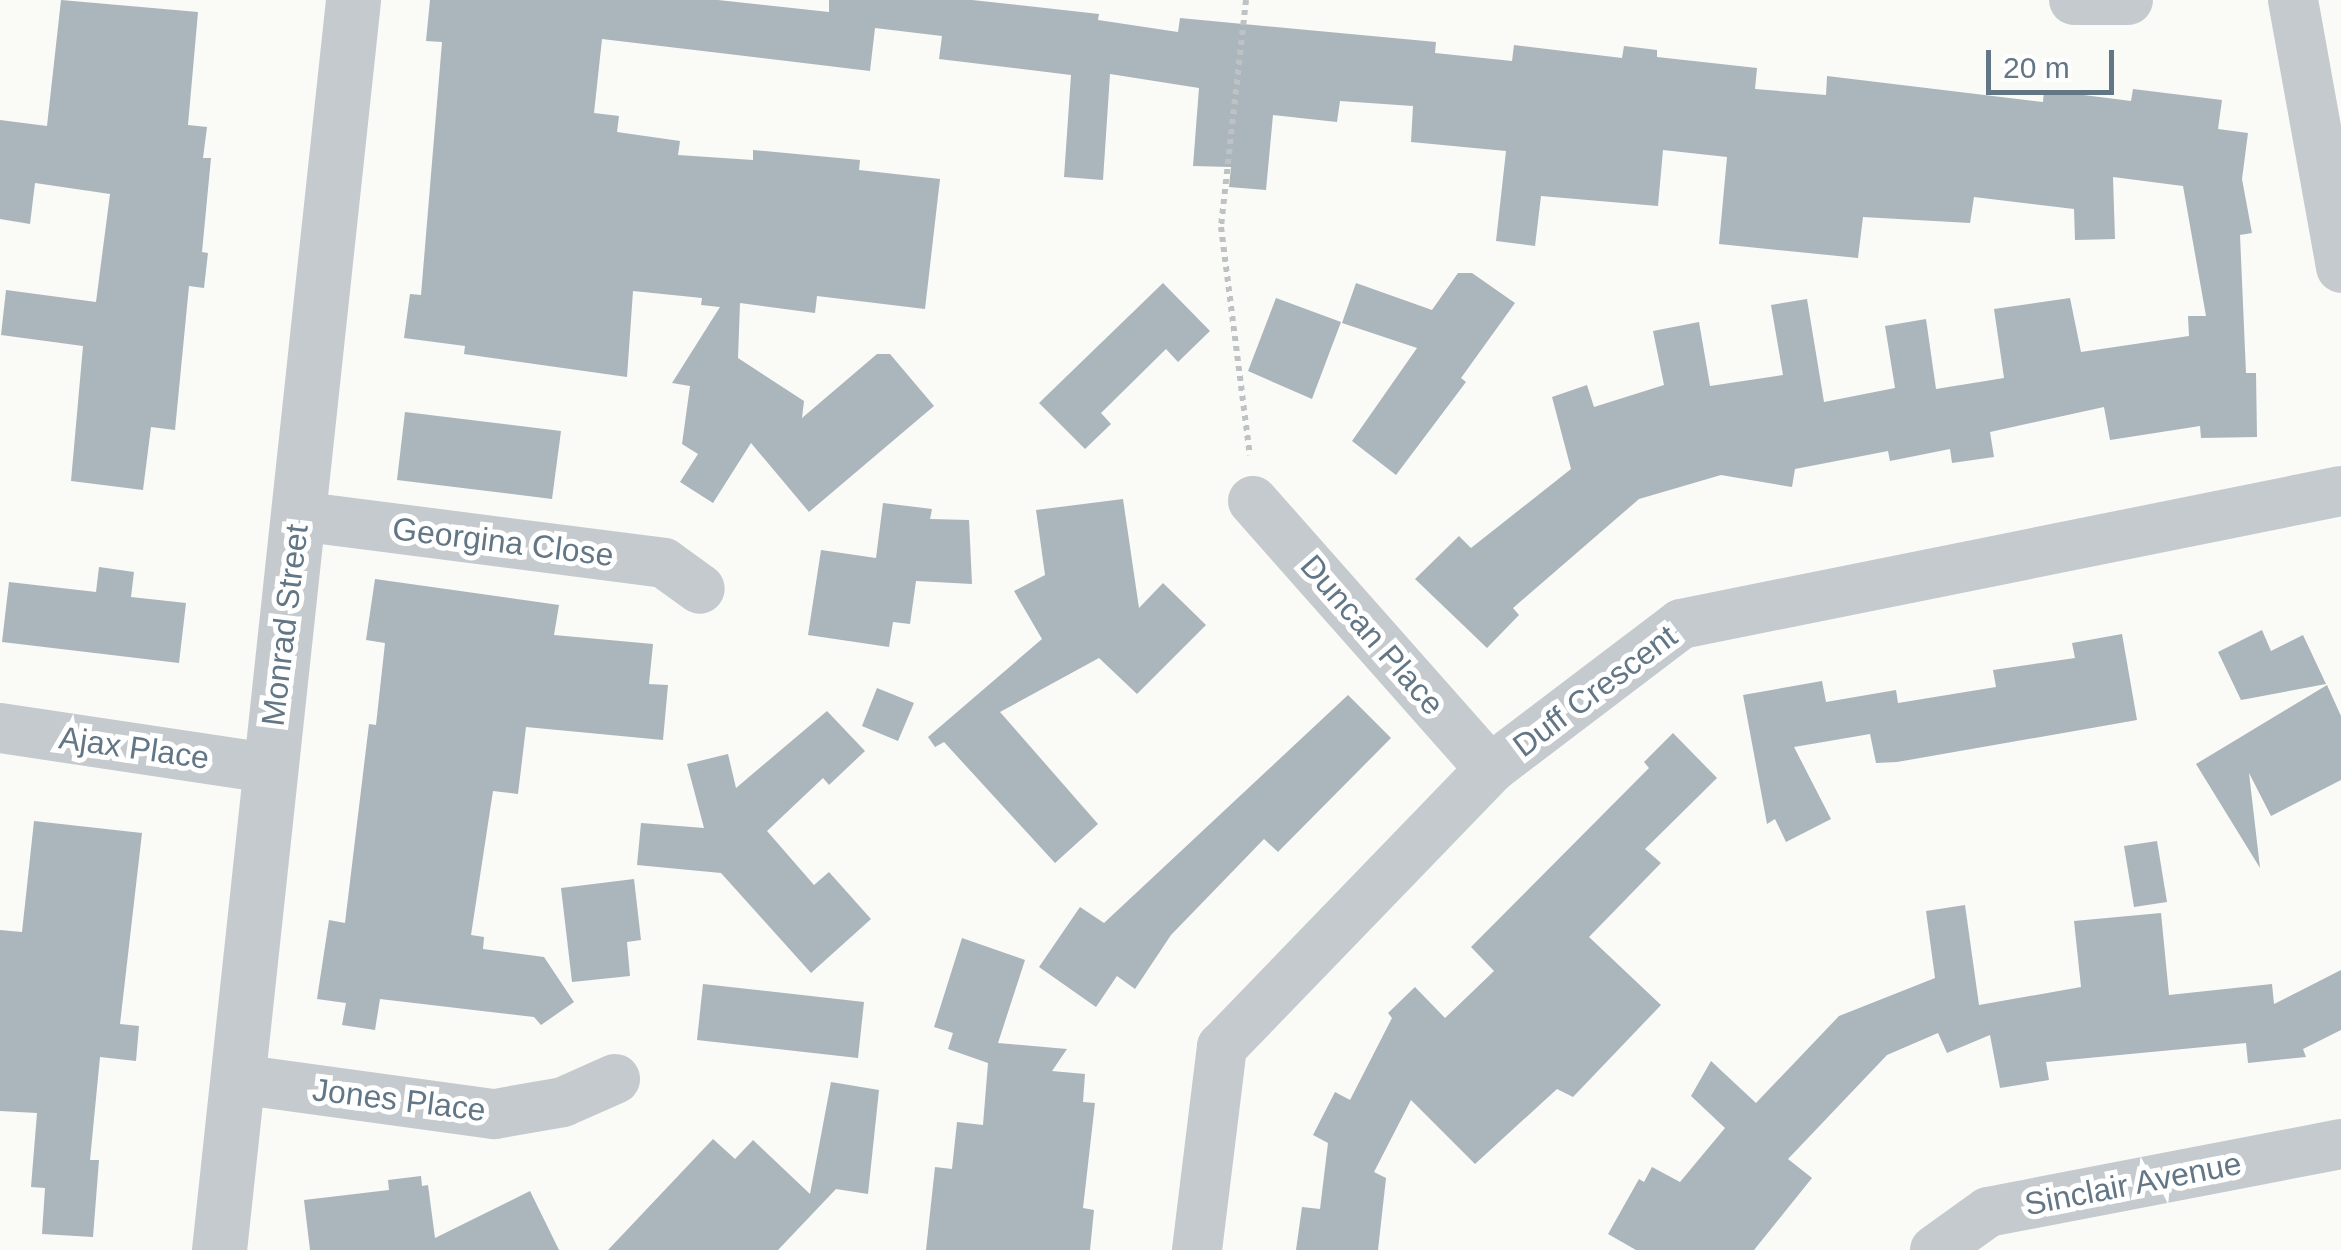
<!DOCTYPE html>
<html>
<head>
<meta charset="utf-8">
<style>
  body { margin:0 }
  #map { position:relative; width:2341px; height:1250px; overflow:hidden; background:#fafaf7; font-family:Helvetica,sans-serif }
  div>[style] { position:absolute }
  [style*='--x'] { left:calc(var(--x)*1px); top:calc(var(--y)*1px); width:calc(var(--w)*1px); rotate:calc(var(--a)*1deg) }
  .building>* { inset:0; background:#abb5bc }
  .path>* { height:6px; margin-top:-3px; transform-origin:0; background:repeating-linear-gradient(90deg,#bfc2c5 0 5px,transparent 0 10px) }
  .minor>* { height:50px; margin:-25px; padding:0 25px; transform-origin:25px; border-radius:25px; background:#c5cace }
  .tertiary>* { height:55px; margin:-27.5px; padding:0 27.5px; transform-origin:27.5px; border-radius:27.5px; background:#c5cace }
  span { translate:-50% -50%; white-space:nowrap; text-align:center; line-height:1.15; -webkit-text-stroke:10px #fff; paint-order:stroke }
  .street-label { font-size:32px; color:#627685 }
  .scale { position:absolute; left:1986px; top:50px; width:128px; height:45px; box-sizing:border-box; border:5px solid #627685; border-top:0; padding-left:12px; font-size:30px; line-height:35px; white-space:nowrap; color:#627685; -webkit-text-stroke:8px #fff; paint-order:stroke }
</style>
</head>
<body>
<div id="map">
  <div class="building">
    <div style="clip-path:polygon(61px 0,198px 12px,188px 125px,207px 127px,203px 158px,211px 158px,202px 252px,208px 253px,204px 288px,189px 286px,175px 430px,151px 427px,143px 490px,71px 481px,83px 346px,1px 335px,6px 290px,96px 302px,110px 194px,35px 183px,30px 224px,0 219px,0 120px,47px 126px)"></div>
    <div style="clip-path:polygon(430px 0,718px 0,829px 12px,829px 0,972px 0,1099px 14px,1098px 20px,1178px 32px,1180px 18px,1436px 42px,1435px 53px,1512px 61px,1514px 45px,1622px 58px,1624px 46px,1657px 50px,1657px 57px,1757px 68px,1755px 89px,1826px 95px,1827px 76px,2043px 102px,2044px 90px,2131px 101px,2133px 89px,2222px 100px,2218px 129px,2248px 133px,2242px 179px,2252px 233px,2240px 235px,2246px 373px,2256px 373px,2257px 437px,2201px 438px,2200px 426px,2110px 440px,2104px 407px,1990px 432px,1994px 457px,1952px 463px,1950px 449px,1890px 461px,1888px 451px,1795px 469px,1792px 487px,1721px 475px,1639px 499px,1513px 608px,1519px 615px,1487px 648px,1415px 579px,1459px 536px,1471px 548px,1571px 469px,1552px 397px,1587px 385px,1594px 407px,1664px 385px,1653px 331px,1699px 322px,1710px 386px,1783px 375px,1771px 305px,1807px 299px,1824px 402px,1895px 388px,1885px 326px,1926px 319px,1936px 389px,2004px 378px,1994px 309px,2070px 298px,2081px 352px,2189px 336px,2188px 316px,2206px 316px,2183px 186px,2113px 177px,2115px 239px,2075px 240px,2074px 209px,1974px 197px,1970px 223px,1863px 217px,1858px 258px,1719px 244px,1727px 157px,1663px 150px,1658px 206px,1541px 196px,1535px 246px,1496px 241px,1506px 151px,1411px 142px,1413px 106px,1340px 101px,1337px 122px,1273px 115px,1266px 190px,1229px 187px,1231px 167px,1193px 166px,1199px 88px,1110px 74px,1103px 180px,1064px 177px,1071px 75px,939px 59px,942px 36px,875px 28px,870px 71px,602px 39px,594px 113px,619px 116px,617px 132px,680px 141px,678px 155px,753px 160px,753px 150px,860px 160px,859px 170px,940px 179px,925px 309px,817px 296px,815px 313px,740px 303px,738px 358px,804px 401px,802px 418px,877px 354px,890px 354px,934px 406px,809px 512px,751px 443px,713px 503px,680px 482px,698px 454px,682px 444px,690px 386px,672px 383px,720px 307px,701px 305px,702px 298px,633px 291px,627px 377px,464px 354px,465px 346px,404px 338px,410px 294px,421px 295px,442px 42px,426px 41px)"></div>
    <div style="clip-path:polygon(1458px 273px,1472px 273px,1515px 303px,1461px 378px,1466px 382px,1396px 475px,1352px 441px,1417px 348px,1342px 323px,1356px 283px,1432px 310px)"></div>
    <div style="clip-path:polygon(1163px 283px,1210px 331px,1178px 362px,1166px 349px,1101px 413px,1111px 424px,1085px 449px,1039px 403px)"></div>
    <div style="clip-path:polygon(1276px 298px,1341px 322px,1312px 399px,1248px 371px)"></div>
    <div style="clip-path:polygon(405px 412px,561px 431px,552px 499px,397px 480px)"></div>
    <div style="clip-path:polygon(1123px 499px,1139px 608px,1163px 583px,1206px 625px,1137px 694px,1099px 658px,1000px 712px,1098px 824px,1055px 863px,944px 742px,935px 747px,928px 737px,1042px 639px,1014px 591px,1045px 575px,1036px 510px)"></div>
    <div style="clip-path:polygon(883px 503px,932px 509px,930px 519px,969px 520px,972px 584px,916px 581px,910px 624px,893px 622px,889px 647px,808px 635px,821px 550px,876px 558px)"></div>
    <div style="clip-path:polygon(99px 567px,134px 572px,131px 597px,186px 603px,179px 663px,2px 642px,9px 582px,96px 592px)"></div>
    <div style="clip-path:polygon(375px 579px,559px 605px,554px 635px,653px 644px,649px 684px,668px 685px,663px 740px,526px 727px,518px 794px,493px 791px,471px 935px,484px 937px,483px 949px,544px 957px,574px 1002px,541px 1025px,534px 1017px,380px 999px,375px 1030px,342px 1025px,346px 1003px,317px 999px,329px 920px,345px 923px,369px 724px,376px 725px,385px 643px,366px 640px)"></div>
    <div style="clip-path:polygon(2262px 630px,2271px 651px,2303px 635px,2326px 684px,2241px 700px,2218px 652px)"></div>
    <div style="clip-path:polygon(2122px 634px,2137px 720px,1897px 762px,1876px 763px,1870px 734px,1794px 747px,1831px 819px,1786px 842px,1775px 819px,1767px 824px,1743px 695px,1822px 681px,1826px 702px,1896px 690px,1898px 703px,1996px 687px,1993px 670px,2075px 658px,2072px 643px)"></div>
    <div style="clip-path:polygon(2327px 685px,2341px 716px,2341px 780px,2271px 816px,2249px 773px,2260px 868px,2196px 764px)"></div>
    <div style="clip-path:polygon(877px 688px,914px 703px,898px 741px,862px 726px)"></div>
    <div style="clip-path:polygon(1348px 695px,1391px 738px,1278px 852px,1264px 839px,1171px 935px,1135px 989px,1117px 976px,1096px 1007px,1039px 967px,1080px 907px,1104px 923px)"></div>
    <div style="clip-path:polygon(827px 711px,865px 751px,829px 785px,823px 778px,767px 831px,814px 885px,829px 872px,871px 919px,811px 973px,721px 873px,637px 865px,641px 823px,704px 828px,687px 764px,728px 754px,736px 788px)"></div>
    <div style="clip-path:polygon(1673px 733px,1717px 778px,1645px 849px,1661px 863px,1589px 937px,1661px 1005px,1573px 1097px,1557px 1089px,1475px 1164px,1411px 1100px,1374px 1172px,1386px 1178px,1378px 1250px,1296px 1250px,1302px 1207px,1320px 1209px,1328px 1143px,1313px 1135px,1335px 1092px,1350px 1100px,1392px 1018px,1388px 1013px,1415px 987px,1445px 1018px,1494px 971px,1471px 947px,1649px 768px,1644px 762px)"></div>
    <div style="clip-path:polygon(34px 821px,142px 833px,120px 1024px,139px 1026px,136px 1061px,100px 1057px,90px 1160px,99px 1160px,93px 1237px,42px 1234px,45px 1188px,31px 1187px,37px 1113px,0 1111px,0 930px,22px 932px)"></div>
    <div style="clip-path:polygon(2157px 841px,2167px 902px,2134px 907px,2124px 846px)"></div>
    <div style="clip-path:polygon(634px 879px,641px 940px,627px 942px,630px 976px,572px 982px,561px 888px)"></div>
    <div style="clip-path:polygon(1965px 905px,1979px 1005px,2081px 987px,2074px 921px,2161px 913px,2169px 995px,2272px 984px,2274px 1004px,2341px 970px,2341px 1030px,2303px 1049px,2306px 1057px,2248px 1063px,2246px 1043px,2046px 1062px,2049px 1080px,2000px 1088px,1990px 1035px,1947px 1053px,1938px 1033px,1887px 1055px,1788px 1159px,1812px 1178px,1754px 1250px,1636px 1250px,1608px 1234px,1639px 1179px,1644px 1182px,1652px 1167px,1680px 1182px,1725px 1128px,1691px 1096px,1711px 1061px,1756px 1103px,1839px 1016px,1935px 978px,1926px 911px)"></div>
    <div style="clip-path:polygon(962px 938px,1025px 960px,998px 1043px,1067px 1049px,1052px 1071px,1085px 1074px,1083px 1102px,1095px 1103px,1083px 1208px,1094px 1210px,1090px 1250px,926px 1250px,935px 1167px,952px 1169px,957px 1122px,983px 1125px,988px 1063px,948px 1049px,953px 1033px,934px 1027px)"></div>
    <div style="clip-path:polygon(703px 984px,864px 1002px,858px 1058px,697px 1040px)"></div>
    <div style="clip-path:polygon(831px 1082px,879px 1090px,868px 1194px,836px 1189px,778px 1250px,608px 1250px,713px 1139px,735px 1159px,753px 1140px,810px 1194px)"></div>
    <div style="clip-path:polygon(421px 1176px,422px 1186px,428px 1185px,435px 1238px,530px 1191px,559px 1250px,310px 1250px,304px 1200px,389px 1190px,388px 1180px)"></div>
  </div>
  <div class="path">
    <div style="--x:1246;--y:0;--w:228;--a:96.3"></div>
    <div style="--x:1221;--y:227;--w:230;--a:82.8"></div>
  </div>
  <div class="minor">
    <div style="--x:2074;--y:0;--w:54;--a:0"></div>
    <div style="--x:2293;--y:0;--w:272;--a:79.8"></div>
    <div style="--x:1253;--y:501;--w:358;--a:48.5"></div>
    <div style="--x:298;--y:516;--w:369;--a:7.3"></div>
    <div style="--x:664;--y:563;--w:44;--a:35.8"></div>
    <div style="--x:0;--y:728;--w:271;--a:8.5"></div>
    <div style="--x:238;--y:1079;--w:259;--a:7.8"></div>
    <div style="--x:495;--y:1114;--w:69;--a:-10"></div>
    <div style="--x:563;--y:1102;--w:57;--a:-23.9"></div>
    <div style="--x:1197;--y:1250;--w:205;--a:-83"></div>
    <div style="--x:1222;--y:1047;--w:386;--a:-46"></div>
    <div style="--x:1490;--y:769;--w:240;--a:-37.2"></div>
    <div style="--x:1681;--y:624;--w:673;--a:-11.39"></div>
    <div style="--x:1935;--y:1250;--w:65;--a:-35.6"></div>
    <div style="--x:1988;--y:1212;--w:359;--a:-10.9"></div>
  </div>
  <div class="tertiary">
    <div style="--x:219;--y:1250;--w:1257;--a:-83.88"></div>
  </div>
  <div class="street-label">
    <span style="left:503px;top:542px;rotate:7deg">Georgina Close</span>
    <span style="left:285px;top:625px;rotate:-83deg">Monrad Street</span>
    <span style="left:1372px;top:635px;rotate:49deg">Duncan Place</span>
    <span style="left:1595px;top:691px;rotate:-37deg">Duff Crescent</span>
    <span style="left:134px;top:748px;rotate:8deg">Ajax Place</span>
    <span style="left:399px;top:1100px;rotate:7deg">Jones Place</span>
    <span style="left:2133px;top:1184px;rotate:-11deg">Sinclair Avenue</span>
  </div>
  <div class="scale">20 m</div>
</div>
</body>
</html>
